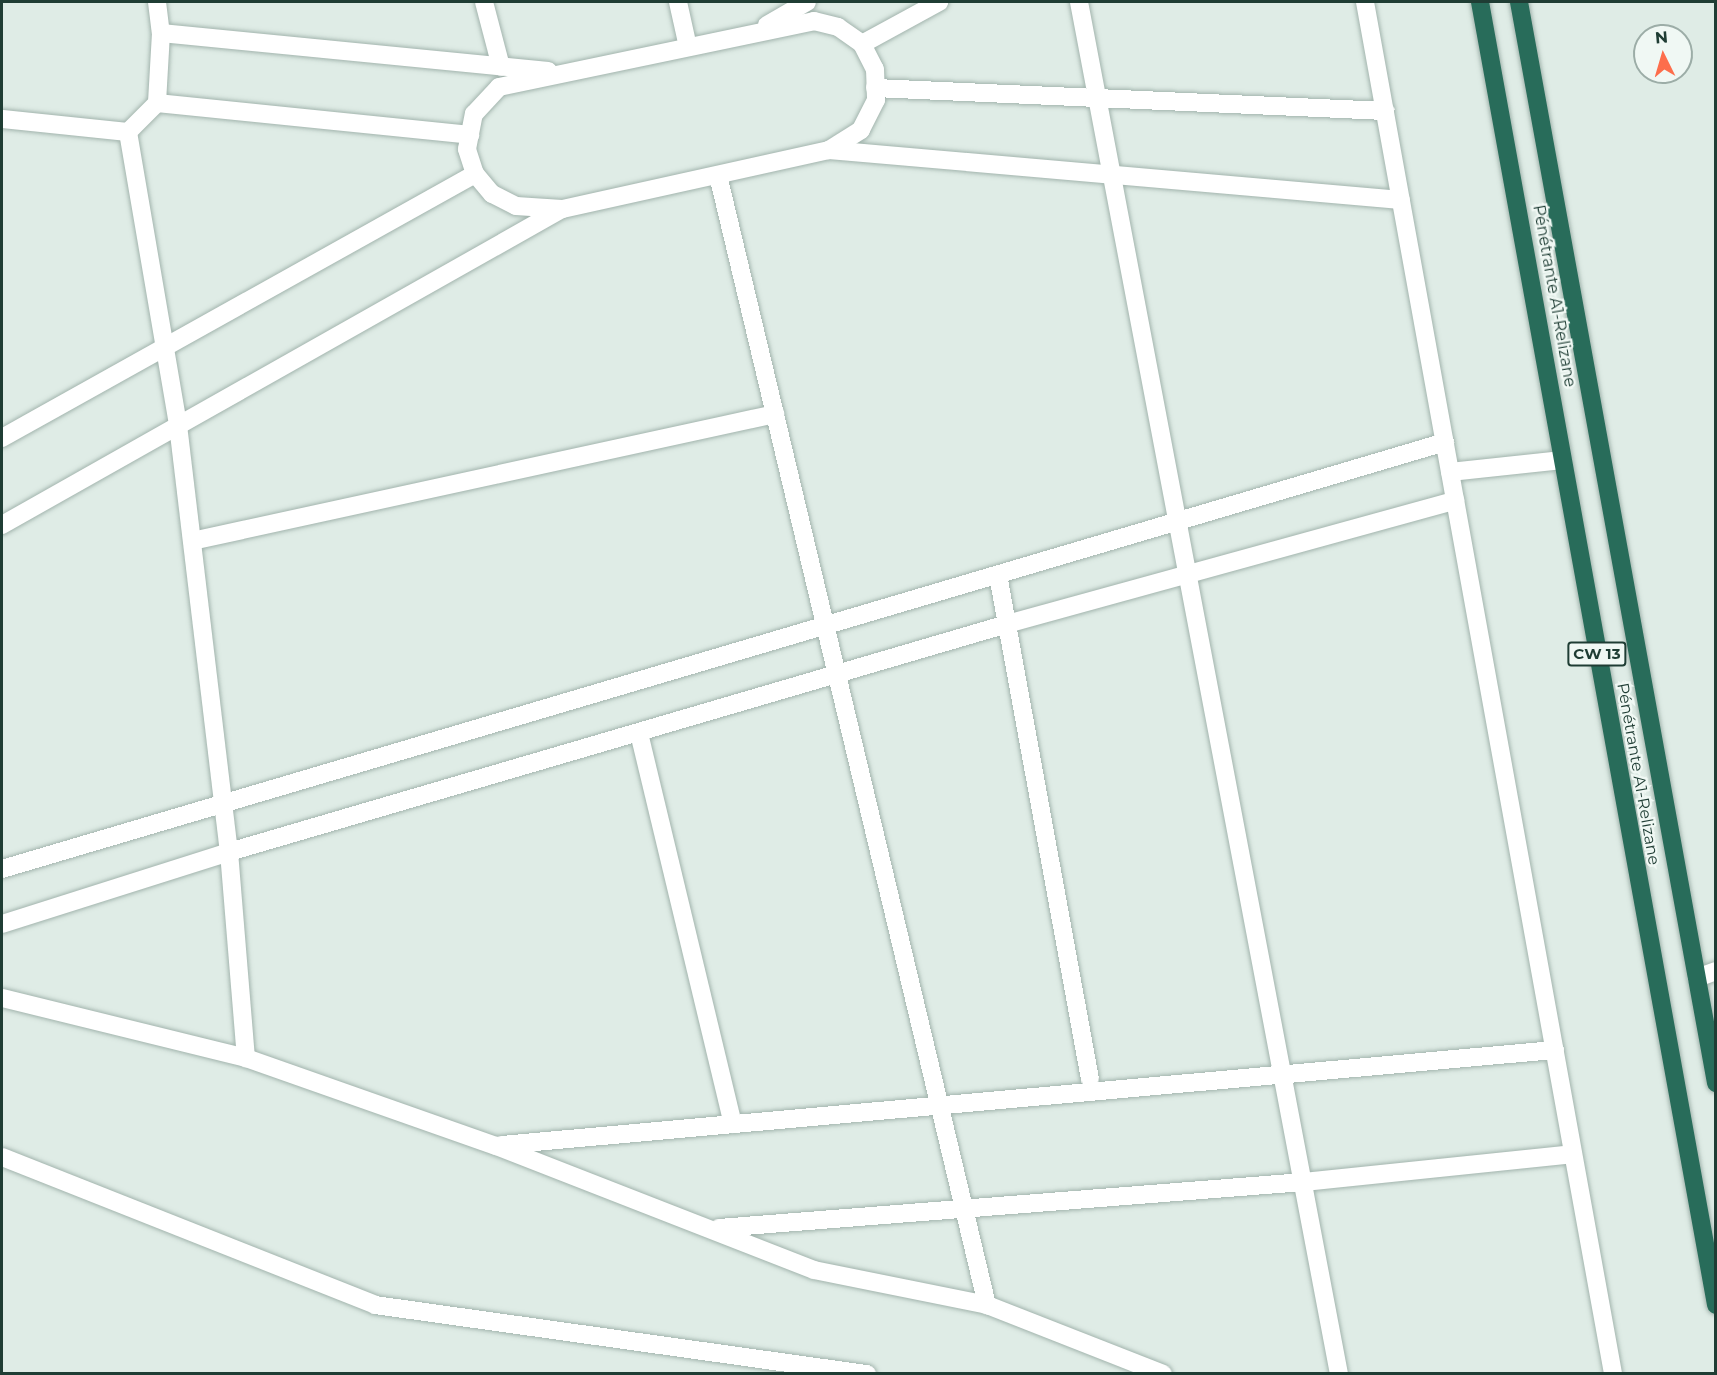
<!DOCTYPE html>
<html>
<head>
<meta charset="utf-8">
<style>
  body { margin:0 }
  #map { position:relative; width:1717px; height:1375px; overflow:hidden; background:#dfece6; font-family:Montserrat,sans-serif }
  div>[style] { position:absolute }
  [style*='--x'] { left:calc(var(--x)*1px); top:calc(var(--y)*1px); width:calc(var(--w)*1px); rotate:calc(var(--a)*1deg) }
  .roads { filter:drop-shadow(0 0 2px #a2b4ad) drop-shadow(0 0 2px #a2b4ad) }
  .minor>* { height:18px; margin:-9px; padding:0 9px; transform-origin:9px; border-radius:9px; background:#fff }
  .highway>* { height:18px; margin:-9px; padding:0 9px; transform-origin:9px; border-radius:9px; background:#286c5a }
  span { translate:-50% -50%; white-space:nowrap; text-align:center; line-height:1.15; -webkit-text-stroke:4.5px #f0f8f4; paint-order:stroke }
  .shield-label span { padding:2px 4px; background:#f0f8f4; border:2px solid; border-radius:4px; -webkit-text-stroke-width:0 }
  .shield-label { font-size:15px; color:#1f3d34; font-weight:700 }
  .street-label { font-size:16px; color:#1f3d34 }
  .frame { position:absolute; inset:0; border:3px solid #1f3d34; pointer-events:none }
  .north { position:absolute; left:1633px; top:24px; width:60px; height:60px; box-sizing:border-box; background:#f0f8f4; border:2px solid #9cada7; border-radius:50%; rotate:355deg; font-size:16px; font-weight:700; line-height:24px; text-align:center; color:#1f3d34 }
  .north::after { content:''; display:block; margin:auto; width:21px; height:27px; background:#fd6e4c; clip-path:polygon(50% 0,100% 100%,50% 72%,0 100%) }
</style>
</head>
<body>
<div id="map">
  <div class="roads">
    <div class="minor">
      <div style="--x:157;--y:2;--w:31;--a:83"></div>
      <div style="--x:161;--y:33;--w:70;--a:93.3"></div>
      <div style="--x:157;--y:103;--w:41;--a:135"></div>
      <div style="--x:128;--y:132;--w:297;--a:80.3"></div>
      <div style="--x:178;--y:425;--w:430;--a:83.2"></div>
      <div style="--x:229;--y:852;--w:207;--a:85.3"></div>
      <div style="--x:484;--y:2;--w:67;--a:75.3"></div>
      <div style="--x:678;--y:2;--w:46;--a:77.5"></div>
      <div style="--x:1079;--y:2;--w:1396;--a:79.27"></div>
      <div style="--x:1365;--y:2;--w:1394;--a:79.75"></div>
      <div style="--x:814;--y:21;--w:25;--a:14"></div>
      <div style="--x:838;--y:27;--w:29;--a:35"></div>
      <div style="--x:862;--y:44;--w:28;--a:63"></div>
      <div style="--x:875;--y:69;--w:31;--a:88"></div>
      <div style="--x:876;--y:100;--w:34;--a:117"></div>
      <div style="--x:861;--y:130;--w:38;--a:148"></div>
      <div style="--x:829;--y:150;--w:273;--a:167.5"></div>
      <div style="--x:562;--y:209;--w:46;--a:-176.3"></div>
      <div style="--x:516;--y:206;--w:27;--a:-153"></div>
      <div style="--x:492;--y:194;--w:26;--a:-130"></div>
      <div style="--x:475;--y:174;--w:26;--a:-108"></div>
      <div style="--x:467;--y:149;--w:36;--a:-79"></div>
      <div style="--x:474;--y:114;--w:37;--a:-47"></div>
      <div style="--x:499;--y:87;--w:322;--a:-11.8"></div>
      <div style="--x:767;--y:25;--w:46;--a:-29.9"></div>
      <div style="--x:161;--y:33;--w:389;--a:5.6"></div>
      <div style="--x:862;--y:44;--w:88;--a:-28.6"></div>
      <div style="--x:875;--y:88;--w:511;--a:2.58"></div>
      <div style="--x:157;--y:103;--w:315;--a:5.8"></div>
      <div style="--x:2;--y:119;--w:127;--a:5.9"></div>
      <div style="--x:829;--y:150;--w:574;--a:5"></div>
      <div style="--x:718;--y:175;--w:1162;--a:76.61"></div>
      <div style="--x:2;--y:438;--w:542;--a:-29.17"></div>
      <div style="--x:1450;--y:472;--w:113;--a:-6.1"></div>
      <div style="--x:2;--y:525;--w:643;--a:-29.44"></div>
      <div style="--x:192;--y:541;--w:597;--a:-12.29"></div>
      <div style="--x:998;--y:575;--w:512;--a:79.66"></div>
      <div style="--x:639;--y:733;--w:402;--a:76.5"></div>
      <div style="--x:2;--y:869;--w:1505;--a:-16.48"></div>
      <div style="--x:2;--y:924;--w:238;--a:-17.6"></div>
      <div style="--x:229;--y:852;--w:811;--a:-16.33"></div>
      <div style="--x:1007;--y:624;--w:465;--a:-15.4"></div>
      <div style="--x:1697;--y:978;--w:20;--a:-20"></div>
      <div style="--x:2;--y:998;--w:251;--a:13.8"></div>
      <div style="--x:246;--y:1058;--w:265;--a:19.4"></div>
      <div style="--x:496;--y:1146;--w:341;--a:21.3"></div>
      <div style="--x:814;--y:1270;--w:177;--a:11.4"></div>
      <div style="--x:987;--y:1305;--w:189;--a:21.4"></div>
      <div style="--x:502;--y:1145;--w:1057;--a:-5.16"></div>
      <div style="--x:2;--y:1157;--w:401;--a:21.6"></div>
      <div style="--x:375;--y:1305;--w:497;--a:8"></div>
      <div style="--x:719;--y:1228;--w:586;--a:-4.5"></div>
      <div style="--x:1303;--y:1182;--w:271;--a:-5.9"></div>
    </div>
    <div class="highway">
      <div style="--x:1480;--y:2;--w:1324;--a:79.73"></div>
      <div style="--x:1519;--y:2;--w:1099;--a:79.67"></div>
    </div>
  </div>
  <div class="shield-label">
    <span style="left:1597px;top:654px">CW 13</span>
  </div>
  <div class="street-label">
    <span style="left:1554px;top:296px;rotate:80deg">Pénétrante A1-Relizane</span>
    <span style="left:1638px;top:774px;rotate:80deg">Pénétrante A1-Relizane</span>
  </div>
  <div class="frame"></div>
  <div class="north">N</div>
</div>
</body>
</html>
